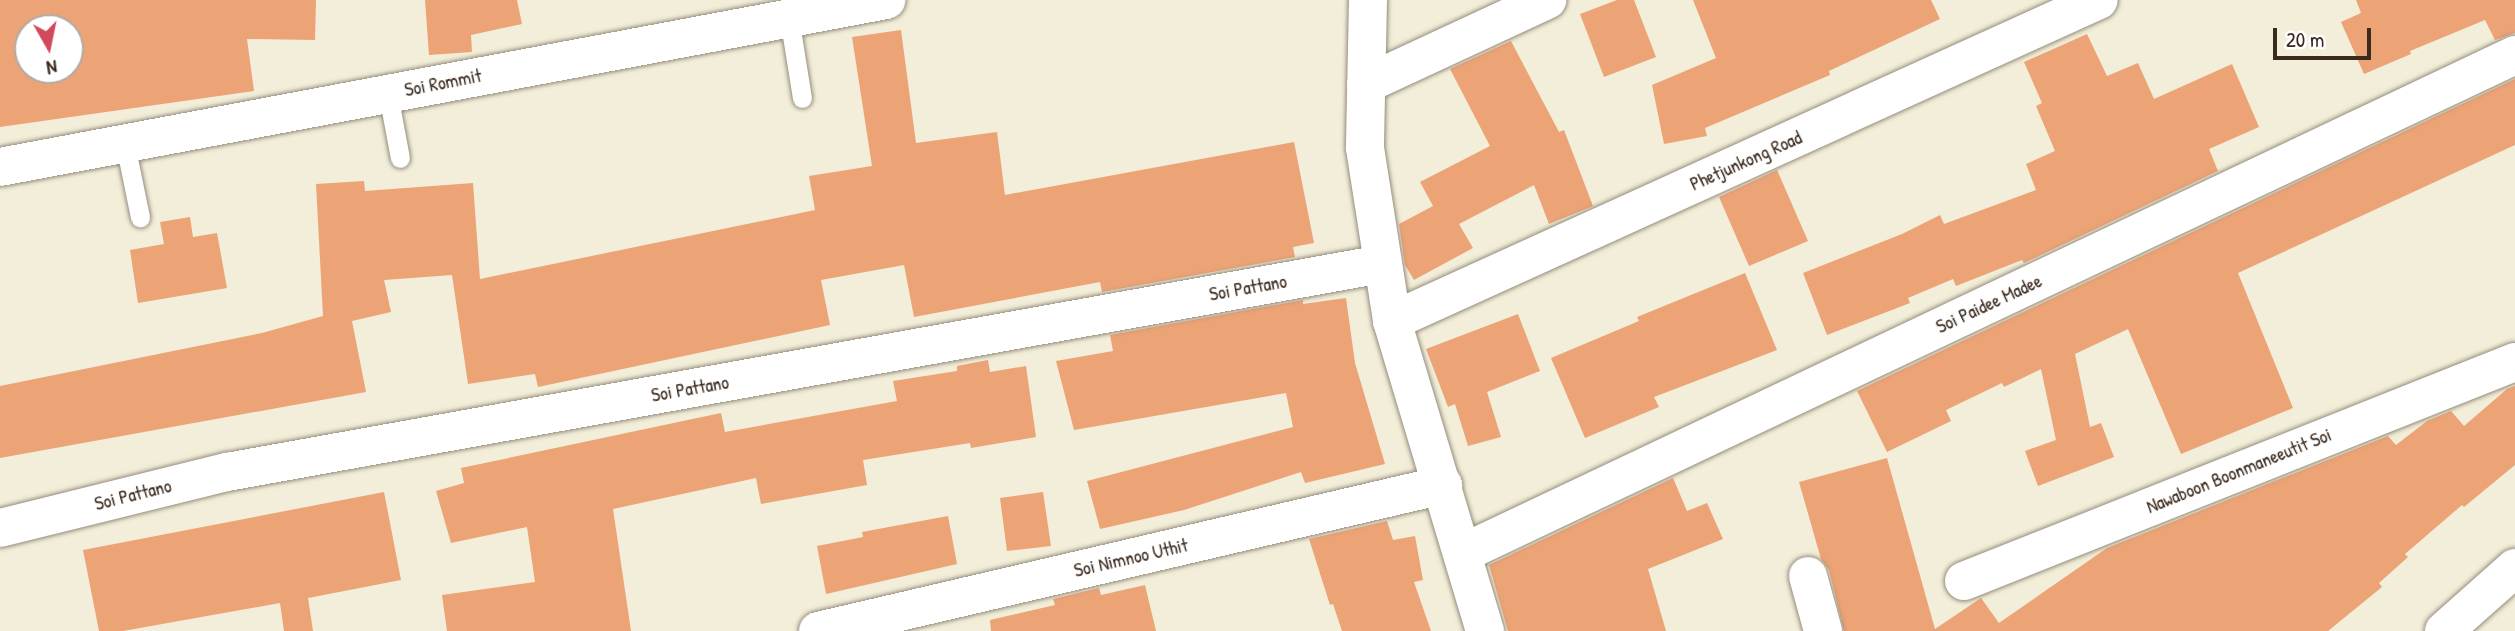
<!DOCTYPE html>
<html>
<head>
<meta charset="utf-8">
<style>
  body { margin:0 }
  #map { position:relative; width:2515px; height:631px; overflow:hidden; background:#f2eed9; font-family:"Patrick Hand",sans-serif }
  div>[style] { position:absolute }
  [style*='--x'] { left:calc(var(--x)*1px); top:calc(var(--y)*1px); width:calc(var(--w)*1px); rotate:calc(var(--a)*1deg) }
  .building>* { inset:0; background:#eca376 }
  .roads { filter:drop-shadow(0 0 2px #968c7c) drop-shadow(0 0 2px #968c7c) }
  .service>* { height:19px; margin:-9.5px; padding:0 9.5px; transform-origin:9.5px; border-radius:9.5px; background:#fff }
  .minor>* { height:38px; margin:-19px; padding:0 19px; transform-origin:19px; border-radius:19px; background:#fff }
  .tertiary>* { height:38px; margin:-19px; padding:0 19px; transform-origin:19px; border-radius:19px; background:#fff }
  span { translate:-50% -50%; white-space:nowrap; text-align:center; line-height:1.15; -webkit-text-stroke:5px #fff; paint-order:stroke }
  .street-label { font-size:19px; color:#3b2a1e }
  .north { position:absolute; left:14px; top:14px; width:70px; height:70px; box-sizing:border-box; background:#fff; border:2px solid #b1aaa5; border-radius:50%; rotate:171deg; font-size:19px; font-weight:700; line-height:28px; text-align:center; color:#3b2a1e }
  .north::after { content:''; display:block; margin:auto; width:24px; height:32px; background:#d1495b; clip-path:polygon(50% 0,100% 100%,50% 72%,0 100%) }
  .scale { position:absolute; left:2273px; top:28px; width:98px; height:32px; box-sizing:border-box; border:4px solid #3b2a1e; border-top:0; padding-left:9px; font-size:21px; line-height:24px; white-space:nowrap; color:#3b2a1e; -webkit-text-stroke:5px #fff; paint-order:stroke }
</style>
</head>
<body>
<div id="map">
  <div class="building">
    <div style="clip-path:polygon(evenodd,0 0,316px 0,315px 40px,247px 39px,254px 91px,0 127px,0 0,28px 28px,70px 28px,70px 70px,28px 70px,28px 28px)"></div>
    <div style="clip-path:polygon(425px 0,517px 0,522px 24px,471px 35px,472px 52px,429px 55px)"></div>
    <div style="clip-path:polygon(1617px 0,1634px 0,1656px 57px,1604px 77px,1580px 14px)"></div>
    <div style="clip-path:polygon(1693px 0,1931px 0,1940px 19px,1829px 71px,1830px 75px,1705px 128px,1707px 136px,1664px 144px,1652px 85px,1716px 58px)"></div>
    <div style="clip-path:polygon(2356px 0,2515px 0,2515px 33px,2495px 40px,2485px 20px,2410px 51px,2411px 54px,2364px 74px,2341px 22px,2361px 13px)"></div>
    <div style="clip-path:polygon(901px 30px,916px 143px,997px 132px,1005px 195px,1294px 142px,1314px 243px,1293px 247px,1295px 257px,1102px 292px,1100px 282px,914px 317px,904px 265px,821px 280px,830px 325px,538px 387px,535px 374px,468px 384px,452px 275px,384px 280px,391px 312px,352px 321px,366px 392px,0 458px,0 386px,262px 333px,323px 316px,316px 184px,364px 181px,365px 191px,473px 183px,480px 279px,815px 210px,809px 176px,872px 166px,852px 37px)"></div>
    <div style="clip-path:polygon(2087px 34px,2107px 76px,2138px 63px,2154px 99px,2232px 64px,2259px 127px,2209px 149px,2218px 171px,2024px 263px,2022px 260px,1956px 286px,1953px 279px,1908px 298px,1910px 303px,1827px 335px,1803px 273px,1902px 234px,1940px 215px,1944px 224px,2036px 190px,2026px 164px,2055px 151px,2036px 106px,2042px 103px,2024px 62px)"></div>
    <div style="clip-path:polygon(1511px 41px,1559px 132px,1564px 130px,1593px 206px,1549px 224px,1534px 185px,1459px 224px,1473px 248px,1414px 280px,1405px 265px,1399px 224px,1433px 206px,1420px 182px,1490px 146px,1450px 69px)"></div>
    <div style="clip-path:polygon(2515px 79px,2515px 145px,2238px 273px,2293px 408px,2181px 454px,2128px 329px,2075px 354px,2090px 427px,2101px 423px,2114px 457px,2038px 486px,2025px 451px,2056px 440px,2041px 369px,2004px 387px,2002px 383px,1946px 410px,1951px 421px,1887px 452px,1857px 391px)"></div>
    <div style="clip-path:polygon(1777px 170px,1808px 241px,1749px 266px,1719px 197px)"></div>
    <div style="clip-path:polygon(190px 217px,193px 237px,217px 233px,227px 288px,138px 303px,130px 250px,164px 244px,160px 222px)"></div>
    <div style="clip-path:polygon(1745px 273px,1777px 350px,1654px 397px,1659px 407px,1585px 438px,1551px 358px,1639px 321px,1637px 317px)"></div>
    <div style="clip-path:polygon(1346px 298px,1355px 363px,1385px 464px,1305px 483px,1301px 472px,1184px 510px,1100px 529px,1087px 481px,1293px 427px,1286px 393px,1074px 430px,1056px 361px,1113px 351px,1110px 335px,1303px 300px,1303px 304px)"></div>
    <div style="clip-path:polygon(1518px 314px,1540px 371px,1487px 392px,1501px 437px,1468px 446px,1455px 404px,1448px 407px,1426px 349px)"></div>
    <div style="clip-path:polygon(988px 360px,990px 372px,1026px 366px,1036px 437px,971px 448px,970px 443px,863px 460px,867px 485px,761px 504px,756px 478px,613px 509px,631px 631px,447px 631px,442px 595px,535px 582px,527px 527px,451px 543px,436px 491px,464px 483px,461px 468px,721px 413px,725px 432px,897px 401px,893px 381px,957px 371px,957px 366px)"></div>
    <div style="clip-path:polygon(2515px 386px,2515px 465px,2464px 507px,2462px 505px,2405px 554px,2408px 557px,2379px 583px,2382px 587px,2328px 631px,1844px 631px,1829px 570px,1821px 559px,1799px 482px,1887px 458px,1935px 629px,1981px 598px,1999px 623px,2107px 548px,2388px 436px,2396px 445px,2427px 421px,2451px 411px,2464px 426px,2507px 389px)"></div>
    <div style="clip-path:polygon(1673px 478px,1687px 511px,1707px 503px,1723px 539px,1648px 569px,1666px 631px,1508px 631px,1489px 565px)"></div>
    <div style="clip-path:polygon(384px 492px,401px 580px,308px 598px,313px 631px,284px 631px,280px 603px,123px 631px,99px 631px,83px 550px)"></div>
    <div style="clip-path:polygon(1043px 492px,1051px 546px,1007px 551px,1000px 498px)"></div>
    <div style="clip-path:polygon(948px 516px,957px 564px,826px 594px,817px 546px,863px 537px,862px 532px)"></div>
    <div style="clip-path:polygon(1387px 521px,1393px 540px,1415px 536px,1423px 580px,1414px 582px,1431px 631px,1342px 631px,1333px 604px,1330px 605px,1309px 539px)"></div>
    <div style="clip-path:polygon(1145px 585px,1156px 631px,991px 631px,990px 620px,1055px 605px,1053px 599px,1099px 588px,1101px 595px)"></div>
  </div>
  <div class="roads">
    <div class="service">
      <div style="--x:789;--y:17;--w:82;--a:80.9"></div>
      <div style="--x:388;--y:94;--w:65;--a:79.4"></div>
      <div style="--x:125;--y:144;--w:75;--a:78.4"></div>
    </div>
    <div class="minor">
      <div style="--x:1366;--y:84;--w:200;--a:-24.9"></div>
      <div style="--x:0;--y:167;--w:902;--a:-10.67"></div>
      <div style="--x:1392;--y:321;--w:776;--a:-24.42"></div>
      <div style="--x:0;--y:528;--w:234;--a:-13.9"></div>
      <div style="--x:227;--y:472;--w:1174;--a:-10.21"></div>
      <div style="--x:1463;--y:553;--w:1164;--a:-25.33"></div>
      <div style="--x:1808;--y:576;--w:57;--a:74.7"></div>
      <div style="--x:1964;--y:581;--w:593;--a:-21.68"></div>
      <div style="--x:818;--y:631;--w:642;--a:-13.15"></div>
    </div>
    <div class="tertiary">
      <div style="--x:1368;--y:0;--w:148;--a:91.2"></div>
      <div style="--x:1365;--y:148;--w:175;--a:81.1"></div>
      <div style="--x:1392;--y:321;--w:324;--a:73.3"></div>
      <div style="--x:2444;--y:631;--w:95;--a:-41.6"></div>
    </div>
  </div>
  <div class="street-label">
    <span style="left:443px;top:83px;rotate:-11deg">Soi Rommit</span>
    <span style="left:1746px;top:161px;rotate:-24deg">Phetjunkong Road</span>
    <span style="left:1248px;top:288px;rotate:-10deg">Soi Pattano</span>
    <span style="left:1989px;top:304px;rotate:-25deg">Soi Paidee Madee</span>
    <span style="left:690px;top:389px;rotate:-10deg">Soi Pattano</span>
    <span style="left:2239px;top:471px;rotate:-22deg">Nawaboon Boonmaneeutit Soi</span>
    <span style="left:133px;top:495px;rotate:-14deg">Soi Pattano</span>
    <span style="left:1131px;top:558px;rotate:-13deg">Soi Nimnoo Uthit</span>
  </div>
  <div class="north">N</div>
  <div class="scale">20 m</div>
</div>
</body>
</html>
